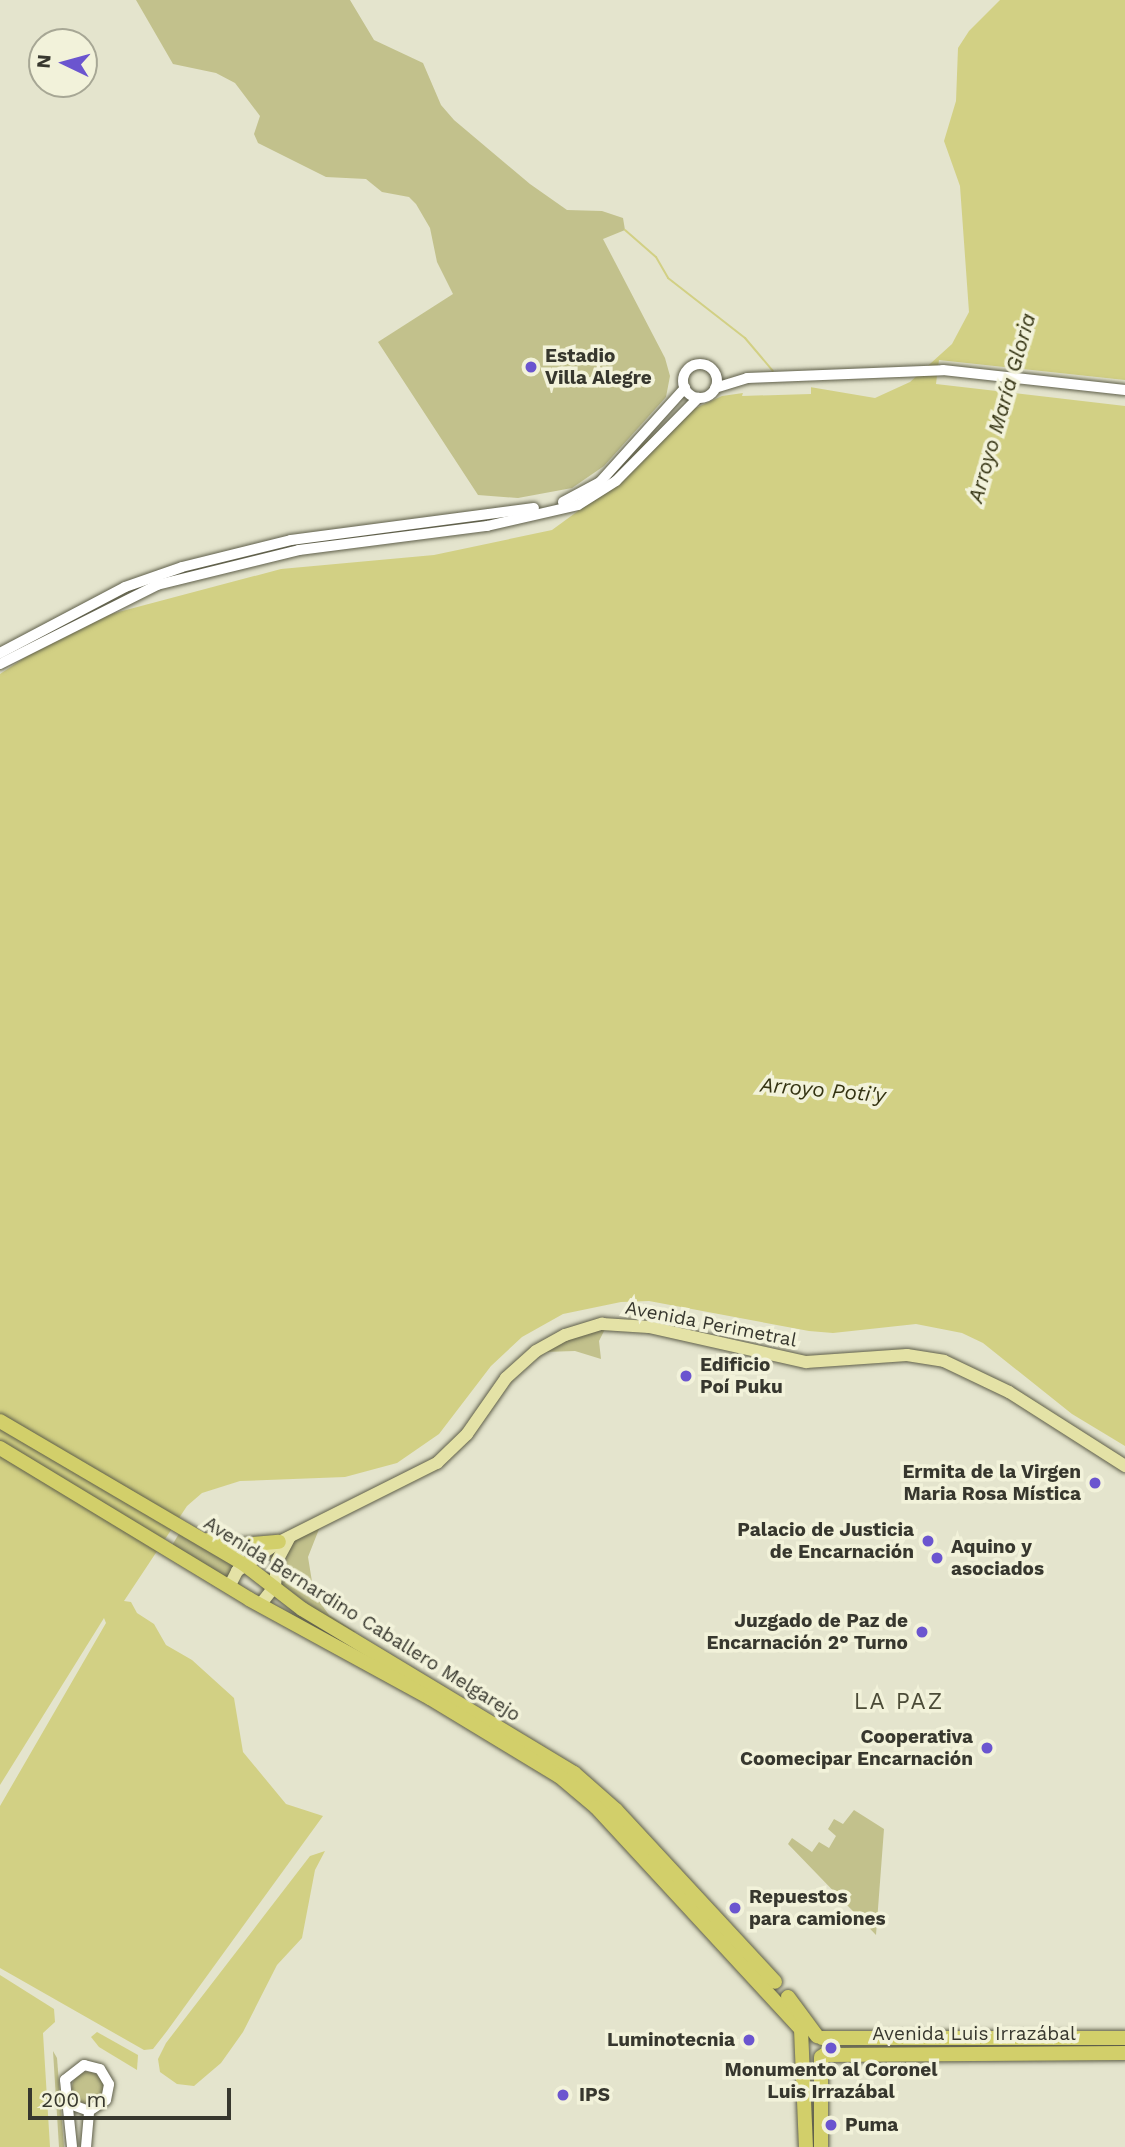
<!DOCTYPE html>
<html>
<head>
<meta charset="utf-8">
<style>
  body { margin:0 }
  #map { position:relative; width:1125px; height:2147px; overflow:hidden; background:#e4e4cd; font-family:"Work Sans",sans-serif }
  div>[style] { position:absolute }
  [style*='--x'] { left:calc(var(--x)*1px); top:calc(var(--y)*1px); width:calc(var(--w)*1px); rotate:calc(var(--a)*1deg) }
  .green>* { inset:0; background:#c2c18c }
  .round { border-radius:50% }
  .water>* { inset:0; background:#d2d084 }
  .pier>* { inset:0; background:#e4e4cd }
  .stream>* { height:2px; margin:-1px; padding:0 1px; transform-origin:1px; border-radius:1px; background:#d2d084 }
  .roads { filter:drop-shadow(0 0 2px #5e5e49) drop-shadow(0 0 2px #5e5e49) }
  .secondary>* { height:10px; margin:-5px; padding:0 5px; transform-origin:5px; border-radius:5px; background:#fff }
  .secondary>.ring { margin:-5px; padding:0; box-sizing:content-box; background:none; border:10px solid #fff; border-radius:50% }
  .primary>* { height:12px; margin:-6px; padding:0 6px; transform-origin:6px; border-radius:6px; background:#e4e2a6 }
  .highway>* { height:14px; margin:-7px; padding:0 7px; transform-origin:7px; border-radius:7px; background:#d2cf6a }
  .dots>* { width:19px; height:19px; translate:-50% -50%; box-sizing:border-box; border:4px solid #f2f2da; border-radius:50% }
  span { translate:-50% -50%; white-space:nowrap; text-align:center; line-height:1.15; -webkit-text-stroke:7px #f2f2da; paint-order:stroke }
  .poi-label { font-size:19px; color:#37372e; font-weight:700 }
  .left { translate:0 -50%; text-align:left }
  .right { translate:-100% -50%; text-align:right }
  .street-label { font-size:19px; color:#37372e }
  .water-label { font-size:21px; color:#343312; font-style:italic }
  .quarter-label { font-size:23px; color:#4b4b37; letter-spacing:2px }
  .north { position:absolute; left:28px; top:28px; width:70px; height:70px; box-sizing:border-box; background:#f2f2da; border:2px solid #a7a795; border-radius:50%; rotate:275deg; font-size:19px; font-weight:700; line-height:28px; text-align:center; color:#37372e }
  .north::after { content:''; display:block; margin:auto; width:24px; height:32px; background:#6b55cf; clip-path:polygon(50% 0,100% 100%,50% 72%,0 100%) }
  .scale { position:absolute; left:28px; top:2088px; width:203px; height:32px; box-sizing:border-box; border:4px solid #37372e; border-top:0; padding-left:9px; font-size:21px; line-height:24px; white-space:nowrap; color:#37372e; -webkit-text-stroke:5px #f2f2da; paint-order:stroke }
</style>
</head>
<body>
<div id="map">
  <div class="green">
    <div style="clip-path:polygon(136px 0,350px 0,374px 40px,423px 63px,441px 105px,454px 120px,530px 184px,567px 210px,602px 211px,623px 218px,625px 230px,603px 239px,665px 358px,670px 376px,666px 397px,604px 466px,572px 488px,518px 498px,478px 495px,378px 342px,453px 294px,437px 262px,430px 228px,416px 204px,409px 197px,382px 192px,366px 179px,326px 177px,258px 143px,254px 134px,260px 116px,235px 83px,216px 73px,173px 64px)"></div>
    <div style="clip-path:polygon(606px 1327px,599px 1341px,601px 1359px,575px 1351px,543px 1352px,549px 1346px)"></div>
    <div style="clip-path:polygon(321px 1524px,308px 1557px,314px 1594px,329px 1615px,356px 1632px,345px 1632px,281px 1584px,288px 1543px)"></div>
    <div style="clip-path:polygon(180px 1532px,236px 1565px,226px 1580px,171px 1547px)"></div>
    <div style="clip-path:polygon(854px 1810px,884px 1829px,876px 1935px,788px 1844px,792px 1838px,812px 1852px,819px 1842px,829px 1848px,836px 1836px,828px 1829px,834px 1819px,843px 1824px)"></div>
    <div style="clip-path:polygon(53px 2051px,57px 2058px,64px 2147px,59px 2147px)"></div>
    <div class="round" style="left:72px;top:2072px;width:32px;height:32px"></div>
  </div>
  <div class="water">
    <div style="clip-path:polygon(1000px 0,1125px 0,1125px 1446px,1072px 1414px,983px 1343px,962px 1333px,916px 1324px,833px 1333px,809px 1331px,649px 1301px,621px 1302px,563px 1314px,522px 1337px,491px 1366px,439px 1434px,397px 1463px,345px 1477px,240px 1481px,202px 1493px,187px 1506px,124px 1601px,131px 1602px,137px 1613px,154px 1624px,166px 1645px,192px 1660px,234px 1698px,243px 1752px,286px 1804px,323px 1816px,167px 2031px,153px 2049px,144px 2050px,0 1968px,0 1806px,106px 1623px,104px 1618px,0 1785px,0 674px,77px 623px,281px 569px,434px 555px,552px 530px,604px 492px,642px 445px,674px 418px,722px 396px,798px 385px,875px 398px,910px 382px,952px 344px,969px 312px,960px 186px,944px 141px,956px 101px,958px 48px,969px 31px)"></div>
    <div style="clip-path:polygon(325px 1851px,315px 1870px,302px 1938px,277px 1965px,243px 2032px,221px 2063px,194px 2086px,177px 2084px,160px 2072px,158px 2059px,166px 2043px,310px 1856px)"></div>
    <div style="clip-path:polygon(0 1975px,54px 2009px,55px 2022px,43px 2033px,50px 2147px,0 2147px)"></div>
    <div style="clip-path:polygon(97px 2032px,138px 2055px,137px 2070px,99px 2047px,91px 2037px)"></div>
  </div>
  <div class="pier">
    <div style="clip-path:polygon(939px 360px,1125px 380px,1125px 406px,936px 384px)"></div>
    <div style="clip-path:polygon(798px 381px,811px 384px,811px 394px,742px 396px,745px 386px)"></div>
  </div>
  <div class="stream">
    <div style="--x:625;--y:230;--w:41;--a:41.1"></div>
    <div style="--x:656;--y:257;--w:24;--a:60"></div>
    <div style="--x:668;--y:278;--w:98;--a:37.9"></div>
    <div style="--x:745;--y:338;--w:43;--a:49.7"></div>
  </div>
  <div class="roads">
    <div class="secondary">
      <div class="ring" style="left:683px;top:364px;width:24px;height:24px"></div>
      <div style="--x:715;--y:388;--w:34;--a:-17"></div>
      <div style="--x:747;--y:378;--w:196;--a:-2.3"></div>
      <div style="--x:943;--y:370;--w:183;--a:6.3"></div>
      <div style="--x:563;--y:502;--w:42;--a:-28.4"></div>
      <div style="--x:600;--y:482;--w:127;--a:-47.9"></div>
      <div style="--x:0;--y:653;--w:141;--a:-27.8"></div>
      <div style="--x:125;--y:587;--w:60;--a:-19.3"></div>
      <div style="--x:182;--y:567;--w:112;--a:-13.9"></div>
      <div style="--x:291;--y:540;--w:245;--a:-7.5"></div>
      <div style="--x:0;--y:664;--w:176;--a:-26.7"></div>
      <div style="--x:157;--y:585;--w:146;--a:-13.8"></div>
      <div style="--x:299;--y:550;--w:190;--a:-7.3"></div>
      <div style="--x:487;--y:526;--w:93;--a:-13"></div>
      <div style="--x:578;--y:505;--w:45;--a:-32.3"></div>
      <div style="--x:616;--y:481;--w:117;--a:-45.3"></div>
      <div style="--x:70;--y:2104;--w:20;--a:20"></div>
      <div style="--x:89;--y:2111;--w:20;--a:-33"></div>
      <div style="--x:106;--y:2100;--w:16;--a:-79"></div>
      <div style="--x:109;--y:2084;--w:17;--a:-121"></div>
      <div style="--x:100;--y:2069;--w:16;--a:-166"></div>
      <div style="--x:84;--y:2065;--w:24;--a:142"></div>
      <div style="--x:65;--y:2080;--w:67;--a:84"></div>
      <div style="--x:86;--y:2147;--w:36;--a:-85"></div>
    </div>
    <div class="primary">
      <div style="--x:229;--y:1587;--w:18;--a:-63"></div>
      <div style="--x:237;--y:1571;--w:51;--a:-34.6"></div>
      <div style="--x:279;--y:1542;--w:177;--a:-26.6"></div>
      <div style="--x:437;--y:1463;--w:42;--a:-44"></div>
      <div style="--x:467;--y:1434;--w:68;--a:-55.1"></div>
      <div style="--x:506;--y:1378;--w:40;--a:-42"></div>
      <div style="--x:536;--y:1351;--w:33;--a:-29"></div>
      <div style="--x:565;--y:1335;--w:39;--a:-17"></div>
      <div style="--x:602;--y:1324;--w:47;--a:3.7"></div>
      <div style="--x:649;--y:1327;--w:161;--a:12.6"></div>
      <div style="--x:806;--y:1362;--w:101;--a:-4"></div>
      <div style="--x:907;--y:1355;--w:37;--a:9"></div>
      <div style="--x:944;--y:1361;--w:72;--a:25.5"></div>
      <div style="--x:1009;--y:1392;--w:138;--a:32.5"></div>
      <div style="--x:260;--y:1605;--w:24;--a:-52"></div>
      <div style="--x:275;--y:1586;--w:25;--a:-85"></div>
      <div style="--x:277;--y:1561;--w:27;--a:-62"></div>
    </div>
    <div class="highway">
      <div style="--x:0;--y:1421;--w:284;--a:30.4"></div>
      <div style="--x:245;--y:1565;--w:72;--a:37.7"></div>
      <div style="--x:302;--y:1609;--w:318;--a:31.1"></div>
      <div style="--x:574;--y:1773;--w:56;--a:41.4"></div>
      <div style="--x:616;--y:1810;--w:234;--a:47.2"></div>
      <div style="--x:0;--y:1448;--w:291;--a:31.2"></div>
      <div style="--x:249;--y:1599;--w:206;--a:28.7"></div>
      <div style="--x:430;--y:1698;--w:151;--a:31.2"></div>
      <div style="--x:559;--y:1776;--w:48;--a:40"></div>
      <div style="--x:596;--y:1807;--w:302;--a:47.3"></div>
      <div style="--x:801;--y:2029;--w:118;--a:87.6"></div>
      <div style="--x:208;--y:1540;--w:33;--a:9"></div>
      <div style="--x:241;--y:1545;--w:38;--a:-5"></div>
      <div style="--x:788;--y:1997;--w:49;--a:53.4"></div>
      <div style="--x:822;--y:2038;--w:303;--a:0"></div>
      <div style="--x:824;--y:2055;--w:301;--a:-0.4"></div>
      <div style="--x:821;--y:2057;--w:90;--a:90"></div>
    </div>
  </div>
  <div class="dots">
    <div style="left:531px;top:367px;background:#6b55cf"></div>
    <div style="left:686px;top:1376px;background:#6b55cf"></div>
    <div style="left:1095px;top:1483px;background:#6b55cf"></div>
    <div style="left:928px;top:1541px;background:#6b55cf"></div>
    <div style="left:937px;top:1558px;background:#6b55cf"></div>
    <div style="left:922px;top:1632px;background:#6b55cf"></div>
    <div style="left:987px;top:1748px;background:#6b55cf"></div>
    <div style="left:735px;top:1908px;background:#6b55cf"></div>
    <div style="left:749px;top:2040px;background:#6b55cf"></div>
    <div style="left:831px;top:2048px;background:#6b55cf"></div>
    <div style="left:563px;top:2095px;background:#6b55cf"></div>
    <div style="left:831px;top:2125px;background:#6b55cf"></div>
  </div>
  <div class="poi-label">
    <span class="left" style="left:545px;top:367px">Estadio<br>Villa Alegre</span>
    <span class="left" style="left:700px;top:1376px">Edificio<br>Poí Puku</span>
    <span class="right" style="left:1081px;top:1483px">Ermita de la Virgen<br>Maria Rosa Mística</span>
    <span class="right" style="left:914px;top:1541px">Palacio de Justicia<br>de Encarnación</span>
    <span class="left" style="left:951px;top:1558px">Aquino y<br>asociados</span>
    <span class="right" style="left:908px;top:1632px">Juzgado de Paz de<br>Encarnación 2° Turno</span>
    <span class="right" style="left:973px;top:1748px">Cooperativa<br>Coomecipar Encarnación</span>
    <span class="left" style="left:749px;top:1908px">Repuestos<br>para camiones</span>
    <span class="right" style="left:735px;top:2040px">Luminotecnia</span>
    <span style="left:831px;top:2081px">Monumento al Coronel<br>Luis Irrazábal</span>
    <span class="left" style="left:579px;top:2095px">IPS</span>
    <span class="left" style="left:845px;top:2125px">Puma</span>
  </div>
  <div class="street-label">
    <span style="left:711px;top:1324px;rotate:11deg">Avenida Perimetral</span>
    <span style="left:362px;top:1619px;rotate:32deg">Avenida Bernardino Caballero Melgarejo</span>
    <span style="left:974px;top:2034px">Avenida Luis Irrazábal</span>
  </div>
  <div class="water-label">
    <span style="left:1002px;top:408px;rotate:-74deg">Arroyo María Gloria</span>
    <span style="left:823px;top:1090px;rotate:5deg">Arroyo Poti'y</span>
  </div>
  <div class="quarter-label">
    <span style="left:899px;top:1702px">LA PAZ</span>
  </div>
  <div class="north">N</div>
  <div class="scale">200 m</div>
</div>
</body>
</html>
